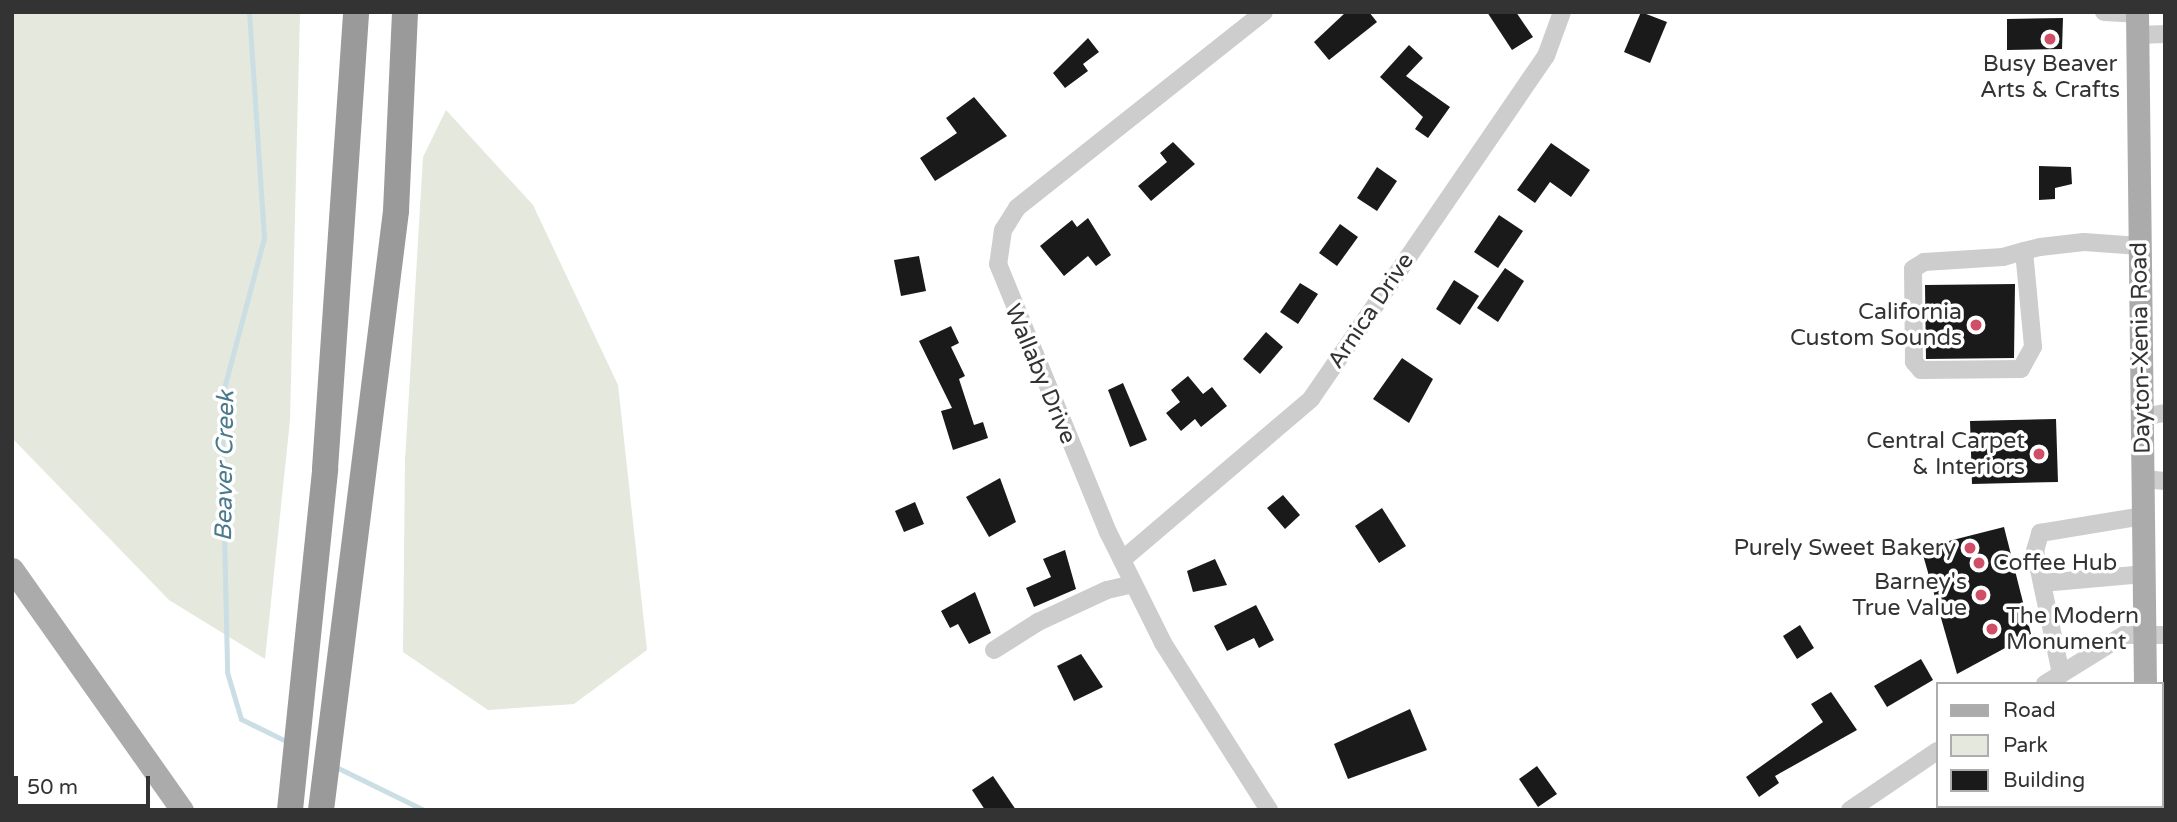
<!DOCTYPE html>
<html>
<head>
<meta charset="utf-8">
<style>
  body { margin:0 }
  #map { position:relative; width:2177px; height:822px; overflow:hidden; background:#fff; font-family:"Varela Round",sans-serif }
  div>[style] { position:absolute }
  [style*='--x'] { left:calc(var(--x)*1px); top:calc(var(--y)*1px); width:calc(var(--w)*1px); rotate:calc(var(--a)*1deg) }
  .green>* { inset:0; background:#e4e8dd }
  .stream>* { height:5px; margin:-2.5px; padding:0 2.5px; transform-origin:2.5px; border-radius:2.5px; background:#cadee4 }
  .building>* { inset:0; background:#1a1a1a }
  .minor>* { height:18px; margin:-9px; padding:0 9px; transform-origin:9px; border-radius:9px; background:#cdcdcd }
  .major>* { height:23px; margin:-11.5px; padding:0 11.5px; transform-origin:11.5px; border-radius:11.5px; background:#ababab }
  .highway>* { height:26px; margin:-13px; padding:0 13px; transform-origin:13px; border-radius:13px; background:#9a9a9a }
  .dots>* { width:19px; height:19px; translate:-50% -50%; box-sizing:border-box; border:4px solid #fff; border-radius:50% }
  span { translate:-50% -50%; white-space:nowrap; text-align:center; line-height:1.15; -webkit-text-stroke:7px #fff; paint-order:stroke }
  .poi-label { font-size:23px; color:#333 }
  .right { translate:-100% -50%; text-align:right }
  .left { translate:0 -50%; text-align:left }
  .street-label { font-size:23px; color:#333 }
  .water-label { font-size:24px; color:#4a7a8c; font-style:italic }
  .frame { position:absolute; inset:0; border:14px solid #333; pointer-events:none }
  .legend { position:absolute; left:1936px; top:682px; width:228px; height:126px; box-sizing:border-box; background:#fff; border:2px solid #adadad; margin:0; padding:9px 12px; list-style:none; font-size:21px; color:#333 }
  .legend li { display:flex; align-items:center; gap:14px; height:35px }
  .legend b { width:35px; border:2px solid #adadad }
  .scale { position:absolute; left:14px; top:776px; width:136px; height:32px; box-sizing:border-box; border:4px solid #333; border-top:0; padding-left:9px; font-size:21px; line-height:24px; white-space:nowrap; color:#333; -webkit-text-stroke:5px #fff; paint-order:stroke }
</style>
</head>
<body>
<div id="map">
  <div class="green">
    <div style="clip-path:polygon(12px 12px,300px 12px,290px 420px,265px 659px,169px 600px,12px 438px)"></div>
    <div style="clip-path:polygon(446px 110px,533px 205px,618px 385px,647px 650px,574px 704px,488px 710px,403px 652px,405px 461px,423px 157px)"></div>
  </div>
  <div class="stream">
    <div style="--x:249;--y:12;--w:226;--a:86.2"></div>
    <div style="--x:264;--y:238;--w:168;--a:104.9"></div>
    <div style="--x:221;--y:400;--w:272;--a:88.7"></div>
    <div style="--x:227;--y:672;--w:49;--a:73.4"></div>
    <div style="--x:241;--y:719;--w:52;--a:26.1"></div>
    <div style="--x:334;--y:766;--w:100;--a:26.1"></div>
  </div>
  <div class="building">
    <div style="clip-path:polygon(1346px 12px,1369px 12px,1377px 22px,1329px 60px,1314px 42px)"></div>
    <div style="clip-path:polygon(1487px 12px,1516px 12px,1533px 37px,1512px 50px)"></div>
    <div style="clip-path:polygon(1641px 12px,1667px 22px,1650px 63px,1624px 52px)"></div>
    <div style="clip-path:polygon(2063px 18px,2062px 49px,2007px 50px,2007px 19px)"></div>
    <div style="clip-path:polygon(1088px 38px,1099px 52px,1083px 64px,1088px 71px,1065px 88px,1053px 73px)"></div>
    <div style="clip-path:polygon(1409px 45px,1423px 58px,1406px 76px,1450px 107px,1428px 138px,1415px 129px,1423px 117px,1380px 77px)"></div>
    <div style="clip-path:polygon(974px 97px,1007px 136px,935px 181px,920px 158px,957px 133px,946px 118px)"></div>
    <div style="clip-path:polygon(1173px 142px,1195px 164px,1151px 201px,1138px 186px,1167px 162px,1160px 153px)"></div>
    <div style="clip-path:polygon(1551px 143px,1590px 170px,1571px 197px,1550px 182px,1535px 203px,1517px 190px)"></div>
    <div style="clip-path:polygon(2039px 166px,2071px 167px,2072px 184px,2055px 188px,2055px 199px,2039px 200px)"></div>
    <div style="clip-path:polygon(1377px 167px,1397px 181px,1377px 211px,1357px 198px)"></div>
    <div style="clip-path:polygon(1499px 215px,1523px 231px,1498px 268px,1474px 252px)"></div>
    <div style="clip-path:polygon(1088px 218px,1111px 255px,1096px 266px,1088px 256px,1064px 276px,1040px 246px,1072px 220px,1077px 227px)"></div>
    <div style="clip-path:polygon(1340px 224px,1358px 237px,1337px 266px,1319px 253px)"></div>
    <div style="clip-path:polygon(919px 256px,926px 291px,901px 296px,894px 260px)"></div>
    <div style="clip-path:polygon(1505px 268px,1524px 281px,1498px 322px,1477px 308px)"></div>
    <div style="clip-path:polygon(1454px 280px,1479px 296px,1460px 325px,1436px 309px)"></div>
    <div style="clip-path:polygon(1300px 283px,1318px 294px,1298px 324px,1280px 312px)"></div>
    <div style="clip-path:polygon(2015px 284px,2014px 358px,1926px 359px,1925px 285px)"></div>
    <div style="clip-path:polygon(951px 326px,959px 343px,951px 347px,965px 376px,959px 379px,974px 425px,983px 422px,988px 438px,953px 450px,941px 411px,952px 408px,919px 341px)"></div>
    <div style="clip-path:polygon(1266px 332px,1283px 347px,1260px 374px,1243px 359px)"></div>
    <div style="clip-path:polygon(1402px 358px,1433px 379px,1409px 423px,1373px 399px)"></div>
    <div style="clip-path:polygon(1188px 376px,1203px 394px,1212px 387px,1227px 406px,1201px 427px,1195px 419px,1181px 431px,1166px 413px,1180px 402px,1171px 390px)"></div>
    <div style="clip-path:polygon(1123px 383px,1147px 440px,1130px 447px,1108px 390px)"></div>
    <div style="clip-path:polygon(2056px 419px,2058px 482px,1972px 484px,1970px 421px)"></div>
    <div style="clip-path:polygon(1000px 478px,1016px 522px,989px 537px,966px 497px)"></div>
    <div style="clip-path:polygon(1283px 495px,1300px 515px,1285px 529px,1267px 508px)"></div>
    <div style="clip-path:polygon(915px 502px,924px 524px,904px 532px,895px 511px)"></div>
    <div style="clip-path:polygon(1382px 508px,1406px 546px,1379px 563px,1355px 526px)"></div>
    <div style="clip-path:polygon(2004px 527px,2031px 634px,1957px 674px,1921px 548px)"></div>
    <div style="clip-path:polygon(1065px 550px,1076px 589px,1034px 607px,1026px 588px,1051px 577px,1043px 559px)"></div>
    <div style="clip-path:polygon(1215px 559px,1227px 585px,1193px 592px,1187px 571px)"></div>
    <div style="clip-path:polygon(975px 592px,991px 633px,969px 644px,958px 624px,950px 628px,941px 611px)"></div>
    <div style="clip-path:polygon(1256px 605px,1274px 640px,1259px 648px,1254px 638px,1227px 651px,1214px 626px)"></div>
    <div style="clip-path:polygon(1800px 625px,1814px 648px,1797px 659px,1783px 636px)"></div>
    <div style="clip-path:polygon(1081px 654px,1103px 687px,1074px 701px,1057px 666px)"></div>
    <div style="clip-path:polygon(1921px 659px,1933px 680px,1887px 707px,1874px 686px)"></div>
    <div style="clip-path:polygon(1831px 692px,1857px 730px,1775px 776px,1779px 783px,1759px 797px,1746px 777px,1823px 722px,1811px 704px)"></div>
    <div style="clip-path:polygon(1410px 709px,1427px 750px,1348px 779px,1334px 744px)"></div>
    <div style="clip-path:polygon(1537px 766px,1557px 794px,1538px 807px,1519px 779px)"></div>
    <div style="clip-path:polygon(993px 776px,1016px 810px,985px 810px,972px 790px)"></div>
  </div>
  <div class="minor">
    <div style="--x:1264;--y:12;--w:315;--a:141.6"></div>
    <div style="--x:1017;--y:208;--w:26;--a:122"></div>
    <div style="--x:1003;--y:230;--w:34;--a:98"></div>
    <div style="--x:998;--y:264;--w:290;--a:67.7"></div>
    <div style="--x:1108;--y:532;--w:124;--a:63.6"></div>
    <div style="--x:1163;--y:643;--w:198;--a:57.6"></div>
    <div style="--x:2104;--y:12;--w:33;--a:3"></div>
    <div style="--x:2138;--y:35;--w:27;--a:-2"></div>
    <div style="--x:2024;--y:251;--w:96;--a:84.6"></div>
    <div style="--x:2033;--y:347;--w:25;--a:119"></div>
    <div style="--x:2021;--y:369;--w:100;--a:179.4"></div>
    <div style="--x:1921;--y:370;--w:11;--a:-131"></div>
    <div style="--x:1914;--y:362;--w:93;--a:-90.6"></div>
    <div style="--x:1913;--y:269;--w:13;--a:-32"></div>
    <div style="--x:1924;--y:262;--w:79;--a:-3.6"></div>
    <div style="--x:2003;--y:257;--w:22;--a:-16"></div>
    <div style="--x:2024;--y:251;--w:16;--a:-14"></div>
    <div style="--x:2040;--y:247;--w:44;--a:-6.5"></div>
    <div style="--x:2084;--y:242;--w:56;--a:4.1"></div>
    <div style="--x:2142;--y:417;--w:23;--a:-10"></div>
    <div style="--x:2143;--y:479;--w:22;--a:5"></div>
    <div style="--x:1122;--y:560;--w:248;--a:-40.4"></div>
    <div style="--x:1311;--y:399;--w:416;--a:-55.6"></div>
    <div style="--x:1546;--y:56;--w:47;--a:-70"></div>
    <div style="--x:2042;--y:583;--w:102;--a:-5"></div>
    <div style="--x:994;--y:650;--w:52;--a:-32.5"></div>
    <div style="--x:1038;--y:622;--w:76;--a:-24.9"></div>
    <div style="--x:1107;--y:590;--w:27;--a:-13"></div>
    <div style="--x:2061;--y:674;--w:126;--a:-101.9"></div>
    <div style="--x:2035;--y:551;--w:19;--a:-74"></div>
    <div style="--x:2040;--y:533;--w:104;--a:-9.4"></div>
    <div style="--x:2045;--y:684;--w:93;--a:-31.8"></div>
    <div style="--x:2124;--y:635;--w:41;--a:0"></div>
    <div style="--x:2033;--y:806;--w:6;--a:45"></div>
    <div style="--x:1850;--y:810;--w:105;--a:-34.1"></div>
  </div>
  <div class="major">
    <div style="--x:2137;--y:12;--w:672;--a:89.32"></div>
    <div style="--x:12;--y:569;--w:295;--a:54.8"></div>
    <div style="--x:2146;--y:806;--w:4;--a:90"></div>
  </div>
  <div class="highway">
    <div style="--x:290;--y:810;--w:343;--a:-84.1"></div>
    <div style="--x:325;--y:469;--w:458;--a:-86.1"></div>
    <div style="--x:321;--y:810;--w:604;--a:-82.86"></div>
    <div style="--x:396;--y:211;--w:199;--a:-87.4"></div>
  </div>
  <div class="dots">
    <div style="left:2050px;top:39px;background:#d14e67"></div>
    <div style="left:1976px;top:325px;background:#d14e67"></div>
    <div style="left:2039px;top:454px;background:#d14e67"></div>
    <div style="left:1970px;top:548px;background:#d14e67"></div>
    <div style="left:1979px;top:563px;background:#d14e67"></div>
    <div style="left:1981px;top:595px;background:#d14e67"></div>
    <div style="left:1992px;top:629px;background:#d14e67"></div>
  </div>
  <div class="poi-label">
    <span style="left:2050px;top:77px">Busy Beaver<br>Arts &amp; Crafts</span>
    <span class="right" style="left:1962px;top:325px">California<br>Custom Sounds</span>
    <span class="right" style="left:2025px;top:454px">Central Carpet<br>&amp; Interiors</span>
    <span class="right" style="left:1956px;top:548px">Purely Sweet Bakery</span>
    <span class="left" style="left:1993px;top:563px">Coffee Hub</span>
    <span class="right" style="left:1967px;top:595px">Barney's<br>True Value</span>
    <span class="left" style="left:2006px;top:629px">The Modern<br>Monument</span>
  </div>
  <div class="street-label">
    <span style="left:1371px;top:311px;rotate:-56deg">Arnica Drive</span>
    <span style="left:2141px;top:348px;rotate:-91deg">Dayton-Xenia Road</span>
    <span style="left:1040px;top:374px;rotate:67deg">Wallaby Drive</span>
  </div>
  <div class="water-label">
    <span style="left:225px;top:466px;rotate:-89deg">Beaver Creek</span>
  </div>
  <div class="frame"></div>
  <ul class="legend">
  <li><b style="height:9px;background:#ababab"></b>Road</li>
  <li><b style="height:19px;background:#e4e8dd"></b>Park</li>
  <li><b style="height:19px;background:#1a1a1a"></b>Building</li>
  </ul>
  <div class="scale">50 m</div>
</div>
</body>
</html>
